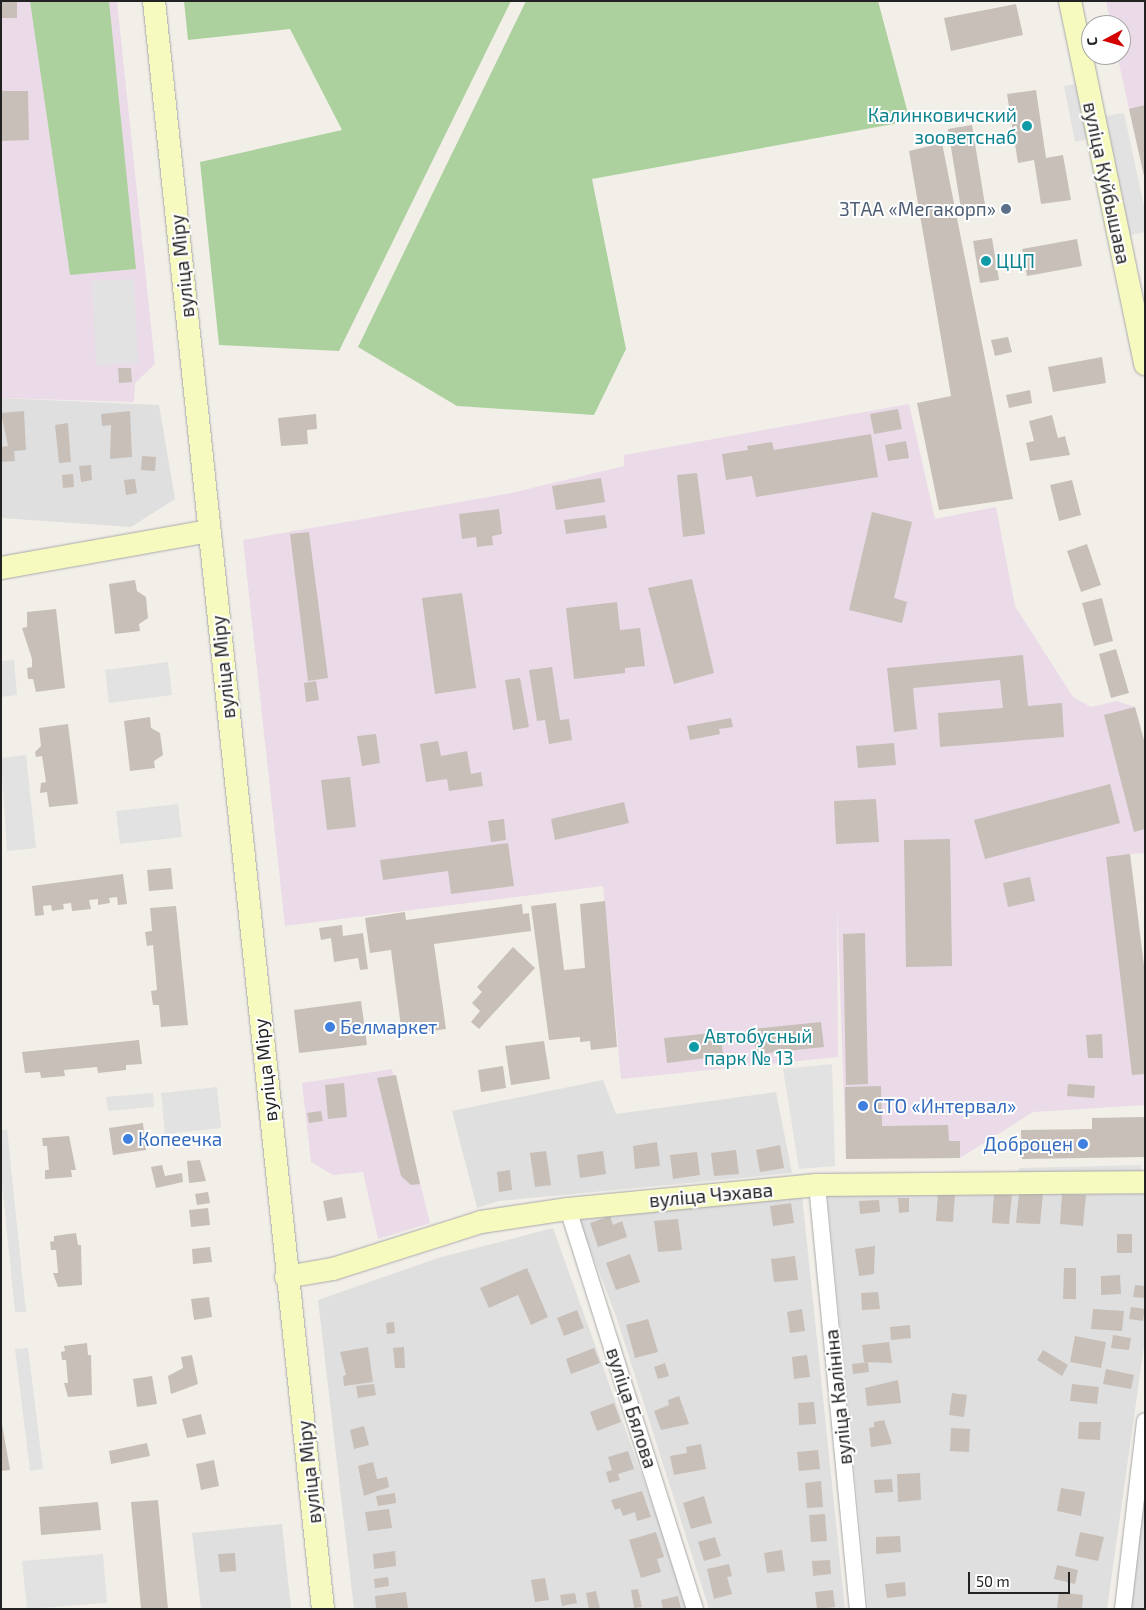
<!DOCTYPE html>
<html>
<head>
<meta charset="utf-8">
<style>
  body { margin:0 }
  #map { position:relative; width:1146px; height:1610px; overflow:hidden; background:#f2efe9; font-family:"Exo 2",sans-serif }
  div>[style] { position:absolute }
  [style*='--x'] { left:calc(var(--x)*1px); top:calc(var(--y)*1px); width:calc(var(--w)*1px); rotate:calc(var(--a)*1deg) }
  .residential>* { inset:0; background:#e0dfdf }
  .industrial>* { inset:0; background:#ebdbe8 }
  .forest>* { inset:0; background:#add19e }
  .parking>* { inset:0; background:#e2e2e2 }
  .building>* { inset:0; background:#c7bfb8 }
  .roads { filter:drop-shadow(0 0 1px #a9a9a9) drop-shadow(0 0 1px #a9a9a9) }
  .street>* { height:16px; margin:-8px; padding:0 8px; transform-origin:8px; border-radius:8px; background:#fff }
  .secondary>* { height:22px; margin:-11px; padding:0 11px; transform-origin:11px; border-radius:11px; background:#f7fabf }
  .dots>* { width:14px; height:14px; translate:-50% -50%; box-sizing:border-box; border:2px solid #fff; border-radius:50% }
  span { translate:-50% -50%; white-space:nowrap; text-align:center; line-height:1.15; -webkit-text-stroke:4px #fff; paint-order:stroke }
  .culture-label { font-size:19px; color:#0d838f }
  .right { translate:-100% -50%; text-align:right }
  .left { translate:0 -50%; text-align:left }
  .street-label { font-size:19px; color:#222 }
  .service-label { font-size:19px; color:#4e5e75 }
  .shop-label { font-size:19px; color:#366cbe }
  .frame { position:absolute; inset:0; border:2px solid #222; pointer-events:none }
  .north { position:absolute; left:1081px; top:15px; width:50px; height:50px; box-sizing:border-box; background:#fff; border:1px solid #a7a7a7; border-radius:50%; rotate:264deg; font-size:14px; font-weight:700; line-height:20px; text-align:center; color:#222 }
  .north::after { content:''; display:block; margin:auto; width:18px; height:22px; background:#d40000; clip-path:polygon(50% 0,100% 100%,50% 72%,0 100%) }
  .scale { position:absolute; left:968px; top:1572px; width:102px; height:22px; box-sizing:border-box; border:2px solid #222; border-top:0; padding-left:6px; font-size:15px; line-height:18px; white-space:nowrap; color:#222; -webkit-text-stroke:4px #fff; paint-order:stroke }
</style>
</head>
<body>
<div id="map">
  <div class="residential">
    <div style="clip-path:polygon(1px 398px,159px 405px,175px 499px,131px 527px,1px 518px)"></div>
    <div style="clip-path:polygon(603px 1080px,616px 1114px,776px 1092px,792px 1173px,499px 1201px,477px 1208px,452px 1111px)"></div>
    <div style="clip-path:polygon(827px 1191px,1145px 1192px,1145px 1339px,1107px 1609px,868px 1609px)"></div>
    <div style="clip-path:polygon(802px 1195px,845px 1609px,709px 1609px,616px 1316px,578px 1217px)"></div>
    <div style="clip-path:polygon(553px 1228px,690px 1609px,354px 1609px,318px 1300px,438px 1258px)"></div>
    <div style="clip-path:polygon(1145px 1464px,1145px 1609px,1131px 1609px,1134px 1543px)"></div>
    <div style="clip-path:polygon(282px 1524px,291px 1609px,201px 1609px,192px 1533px)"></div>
  </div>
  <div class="industrial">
    <div style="clip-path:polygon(1px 1px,117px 1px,155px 364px,135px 383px,134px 402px,1px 398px)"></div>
    <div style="clip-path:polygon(1106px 1px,1145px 1px,1145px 180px,1117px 55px,1121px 55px,1121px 25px,1111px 25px)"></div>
    <div style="clip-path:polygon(909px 404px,935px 519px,996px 507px,1015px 606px,1073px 697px,1091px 707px,1117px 701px,1135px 707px,1145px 744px,1145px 853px,1130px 854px,1145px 974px,1145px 1105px,1033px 1112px,960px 1158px,846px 1159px,837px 903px,838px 1057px,621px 1079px,603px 886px,285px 926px,243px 540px,511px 493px,624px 466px,624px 455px)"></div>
    <div style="clip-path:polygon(392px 1069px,430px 1223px,378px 1239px,363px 1172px,333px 1175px,311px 1162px,302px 1083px)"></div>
  </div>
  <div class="forest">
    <div style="clip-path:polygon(30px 1px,109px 1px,136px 269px,70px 275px)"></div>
    <div style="clip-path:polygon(184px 1px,511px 1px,339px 351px,219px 345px,200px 162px,342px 130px,290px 29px,188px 40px)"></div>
    <div style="clip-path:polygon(526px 1px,878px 1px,910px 121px,592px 179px,626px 349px,594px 415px,457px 406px,358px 347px)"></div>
  </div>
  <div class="parking">
    <div style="clip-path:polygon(1077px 84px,1088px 139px,1075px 142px,1064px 86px)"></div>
    <div style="clip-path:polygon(1124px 113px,1145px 211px,1145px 232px,1130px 235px,1106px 116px)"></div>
    <div style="clip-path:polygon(134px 279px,138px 363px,96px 365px,92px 281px)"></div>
    <div style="clip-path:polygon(14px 660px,17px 695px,1px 697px,1px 661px)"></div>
    <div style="clip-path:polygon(168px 662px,172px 695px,109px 703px,105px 670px)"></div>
    <div style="clip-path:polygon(26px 755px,36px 848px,7px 851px,1px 758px)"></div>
    <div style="clip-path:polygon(178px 804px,182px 837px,120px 844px,116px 811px)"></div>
    <div style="clip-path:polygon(832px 1064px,835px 1166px,799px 1169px,783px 1069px)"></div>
    <div style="clip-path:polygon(217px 1087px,221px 1128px,165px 1134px,161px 1093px)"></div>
    <div style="clip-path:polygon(153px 1093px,154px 1107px,108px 1111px,106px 1097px)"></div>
    <div style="clip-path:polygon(7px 1129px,26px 1312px,15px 1312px,1px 1173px,1px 1130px)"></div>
    <div style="clip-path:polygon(1141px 1165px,1142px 1180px,1020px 1180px,1019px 1168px)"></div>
    <div style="clip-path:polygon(28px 1348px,43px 1469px,30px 1471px,15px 1349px)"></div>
    <div style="clip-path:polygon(103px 1554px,107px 1603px,27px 1609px,22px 1561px)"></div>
  </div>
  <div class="building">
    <div style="clip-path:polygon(1px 1px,17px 1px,17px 18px,1px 18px)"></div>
    <div style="clip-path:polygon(1016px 4px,1023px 35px,951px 51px,944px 18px)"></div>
    <div style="clip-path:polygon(1036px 90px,1046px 158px,1063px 155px,1071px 200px,1041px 204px,1034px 160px,1018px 163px,1007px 94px)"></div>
    <div style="clip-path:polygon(1px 91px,28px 91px,29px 140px,2px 141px)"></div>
    <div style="clip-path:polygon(1145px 105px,1145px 176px,1144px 176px,1129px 109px)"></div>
    <div style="clip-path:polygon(972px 125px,986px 211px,962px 215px,948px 129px)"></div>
    <div style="clip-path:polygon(942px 143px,1013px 499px,939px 510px,917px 403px,951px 396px,909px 151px)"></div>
    <div style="clip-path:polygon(992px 238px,999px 280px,980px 283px,973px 241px)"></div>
    <div style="clip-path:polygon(1077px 239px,1082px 266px,1027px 276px,1022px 249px)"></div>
    <div style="clip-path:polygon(1008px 337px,1012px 352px,995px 356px,991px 340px)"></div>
    <div style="clip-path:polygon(1102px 357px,1106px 383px,1053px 392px,1048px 367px)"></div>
    <div style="clip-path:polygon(118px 368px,131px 368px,132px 382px,119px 383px)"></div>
    <div style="clip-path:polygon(1030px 390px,1032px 403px,1009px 408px,1006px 395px)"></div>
    <div style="clip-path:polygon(898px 409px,902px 429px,874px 434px,870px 414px)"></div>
    <div style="clip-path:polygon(24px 411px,26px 450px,14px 451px,15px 461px,1px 462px,1px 447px,8px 446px,1px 413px)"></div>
    <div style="clip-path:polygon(130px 411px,132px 457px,110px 459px,111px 425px,102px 426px,101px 414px)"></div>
    <div style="clip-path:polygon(316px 414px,317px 429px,307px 430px,308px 444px,281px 446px,278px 418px)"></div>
    <div style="clip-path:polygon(1052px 415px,1058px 438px,1065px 436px,1070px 455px,1030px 461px,1026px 443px,1034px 441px,1029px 421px)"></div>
    <div style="clip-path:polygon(68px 423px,71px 462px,59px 463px,55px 425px)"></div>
    <div style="clip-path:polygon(871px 434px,878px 477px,756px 497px,752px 476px,726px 480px,722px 454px,748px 450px,747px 446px,772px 442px,774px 450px)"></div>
    <div style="clip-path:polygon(906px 441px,909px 458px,888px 461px,885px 445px)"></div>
    <div style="clip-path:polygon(142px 456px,156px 457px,155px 471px,141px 470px)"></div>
    <div style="clip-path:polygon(91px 465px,92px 480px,81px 482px,79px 466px)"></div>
    <div style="clip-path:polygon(697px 473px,705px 534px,683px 537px,677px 475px)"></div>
    <div style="clip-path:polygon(73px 474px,74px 487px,63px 488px,62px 475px)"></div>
    <div style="clip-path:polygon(601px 478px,605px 502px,556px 510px,552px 486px)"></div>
    <div style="clip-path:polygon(135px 479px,137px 493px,126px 495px,124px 480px)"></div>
    <div style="clip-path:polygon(1072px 480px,1081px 515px,1059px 521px,1050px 485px)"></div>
    <div style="clip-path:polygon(499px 509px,502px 534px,492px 536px,493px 545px,477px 547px,476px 537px,462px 539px,459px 514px)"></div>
    <div style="clip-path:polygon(872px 512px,912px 522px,894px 598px,907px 602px,902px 623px,849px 610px)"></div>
    <div style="clip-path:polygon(605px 515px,607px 528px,566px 534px,564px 520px)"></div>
    <div style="clip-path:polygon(309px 532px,328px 678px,308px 681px,290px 534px)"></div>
    <div style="clip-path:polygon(1087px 544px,1101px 585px,1081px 592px,1067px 551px)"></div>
    <div style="clip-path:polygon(692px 579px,714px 673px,674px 684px,648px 588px)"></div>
    <div style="clip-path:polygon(135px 580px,137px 591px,146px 597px,148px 618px,139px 624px,140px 631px,115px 634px,109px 584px)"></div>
    <div style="clip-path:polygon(462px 593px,476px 688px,435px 694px,422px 598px)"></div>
    <div style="clip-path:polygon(1102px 598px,1113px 641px,1094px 646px,1082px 603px)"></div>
    <div style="clip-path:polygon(617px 602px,620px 630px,640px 628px,645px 666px,625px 668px,625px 673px,574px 679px,566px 608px)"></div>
    <div style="clip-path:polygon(56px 609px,65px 688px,36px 692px,33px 679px,28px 679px,27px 668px,32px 667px,32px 659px,22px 628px,27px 627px,27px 612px)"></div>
    <div style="clip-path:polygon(1116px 649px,1129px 693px,1111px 698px,1099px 654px)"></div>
    <div style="clip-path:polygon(1023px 655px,1028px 706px,1062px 703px,1064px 737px,940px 747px,938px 713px,1003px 708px,1000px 680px,913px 688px,917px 729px,894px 732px,887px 668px)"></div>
    <div style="clip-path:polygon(552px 667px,560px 720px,569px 719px,572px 740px,549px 744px,545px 720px,537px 721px,529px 670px)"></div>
    <div style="clip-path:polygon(520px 678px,529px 727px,513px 730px,505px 680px)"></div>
    <div style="clip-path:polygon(316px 681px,319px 700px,306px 702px,304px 683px)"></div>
    <div style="clip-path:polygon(1135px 707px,1145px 744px,1145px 829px,1134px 832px,1104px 715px)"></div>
    <div style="clip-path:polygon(150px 717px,151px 728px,160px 733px,163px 755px,154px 761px,155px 768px,130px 771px,124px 721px)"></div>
    <div style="clip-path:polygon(731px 718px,733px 727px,719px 729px,720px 734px,690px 740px,687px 726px)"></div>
    <div style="clip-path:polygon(68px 724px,78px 804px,49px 807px,47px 792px,40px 793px,41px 783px,46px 782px,42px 756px,36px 757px,35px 752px,41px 746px,39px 728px)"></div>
    <div style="clip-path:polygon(376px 734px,380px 763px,362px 766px,357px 736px)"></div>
    <div style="clip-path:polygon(438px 741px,441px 756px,467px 751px,471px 774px,481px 772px,483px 786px,449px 791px,447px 779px,426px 782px,420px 744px)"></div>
    <div style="clip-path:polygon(894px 743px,896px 765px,858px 768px,856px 746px)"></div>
    <div style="clip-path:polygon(350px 777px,356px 827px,327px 830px,321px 780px)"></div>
    <div style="clip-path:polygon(1110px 784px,1120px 823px,985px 859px,974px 820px)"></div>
    <div style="clip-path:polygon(876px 799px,879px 842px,836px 844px,834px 801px)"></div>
    <div style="clip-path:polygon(624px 802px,629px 823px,555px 840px,551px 819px)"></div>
    <div style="clip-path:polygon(504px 819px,506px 840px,491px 842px,488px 821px)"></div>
    <div style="clip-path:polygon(950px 839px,952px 966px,906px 967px,904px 840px)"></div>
    <div style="clip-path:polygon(508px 843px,514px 886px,451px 894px,448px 871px,383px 880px,380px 860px)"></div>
    <div style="clip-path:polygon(1130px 854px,1145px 974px,1145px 1074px,1132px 1075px,1106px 857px)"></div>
    <div style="clip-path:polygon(171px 868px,173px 889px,149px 891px,147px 870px)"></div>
    <div style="clip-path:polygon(123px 874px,127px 904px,118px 905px,117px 897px,109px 898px,110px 903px,98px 905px,98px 899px,89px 900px,91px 909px,82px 910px,72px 911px,71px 903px,63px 904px,64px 909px,52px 911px,51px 905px,43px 906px,44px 915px,35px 916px,32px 886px)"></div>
    <div style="clip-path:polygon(1030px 877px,1035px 901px,1008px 907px,1003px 883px)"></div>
    <div style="clip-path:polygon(605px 901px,617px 1047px,591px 1050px,590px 1041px,580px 1042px,580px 1037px,549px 1040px,531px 906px,556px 903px,564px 970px,585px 968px,580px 904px)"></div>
    <div style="clip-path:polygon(522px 904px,523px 914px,529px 913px,531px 931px,434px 944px,446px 1029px,402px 1035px,391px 950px,370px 953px,365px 918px,405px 912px,406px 920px)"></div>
    <div style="clip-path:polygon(176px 906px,188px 1025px,161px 1027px,159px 1005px,153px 1005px,151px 991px,157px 990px,153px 945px,147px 946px,145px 932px,152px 931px,150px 908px)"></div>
    <div style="clip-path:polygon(342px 925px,343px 936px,363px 933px,368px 969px,360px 970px,358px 958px,334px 962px,331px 938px,321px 940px,319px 928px)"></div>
    <div style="clip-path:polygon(865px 933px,868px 1084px,846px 1085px,843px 934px)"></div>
    <div style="clip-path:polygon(513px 947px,535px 968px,479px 1029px,471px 1022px,480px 1011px,472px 1003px,482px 992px,477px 987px)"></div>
    <div style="clip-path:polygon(361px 1001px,367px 1045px,299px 1053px,294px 1010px)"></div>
    <div style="clip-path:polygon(821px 1022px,824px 1047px,756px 1054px,753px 1029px)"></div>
    <div style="clip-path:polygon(721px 1032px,723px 1056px,667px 1063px,664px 1038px)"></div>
    <div style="clip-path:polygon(1102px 1034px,1103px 1058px,1088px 1058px,1086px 1035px)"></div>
    <div style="clip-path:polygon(139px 1040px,142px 1064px,126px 1065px,126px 1070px,98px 1073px,97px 1067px,64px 1070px,65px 1076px,41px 1078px,40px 1072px,25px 1073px,22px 1052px)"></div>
    <div style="clip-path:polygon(544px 1041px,550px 1079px,511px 1085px,505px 1046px)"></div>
    <div style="clip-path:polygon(503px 1066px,506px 1088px,481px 1092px,478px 1070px)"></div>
    <div style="clip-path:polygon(396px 1075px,420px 1184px,411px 1185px,401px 1176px,377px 1078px)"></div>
    <div style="clip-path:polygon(344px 1083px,347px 1117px,328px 1119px,325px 1085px)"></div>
    <div style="clip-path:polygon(1068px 1084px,1095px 1086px,1094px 1098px,1067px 1096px)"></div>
    <div style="clip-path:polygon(881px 1086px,882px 1126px,948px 1125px,949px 1141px,960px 1141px,960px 1158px,846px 1159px,845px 1087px)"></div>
    <div style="clip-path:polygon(321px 1111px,323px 1121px,309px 1123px,307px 1113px)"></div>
    <div style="clip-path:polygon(1145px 1117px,1145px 1157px,1022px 1159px,1021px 1130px,1092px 1129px,1092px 1118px)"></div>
    <div style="clip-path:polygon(143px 1123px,146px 1150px,113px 1155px,109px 1128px)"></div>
    <div style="clip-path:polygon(69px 1136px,76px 1170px,71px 1170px,72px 1177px,45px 1179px,45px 1170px,49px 1170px,47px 1146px,43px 1146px,42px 1138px)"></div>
    <div style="clip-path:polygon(657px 1142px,660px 1166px,635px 1169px,633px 1146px)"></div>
    <div style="clip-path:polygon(780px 1145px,784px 1168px,760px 1172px,756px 1150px)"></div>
    <div style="clip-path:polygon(736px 1150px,739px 1174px,714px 1176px,711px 1153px)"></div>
    <div style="clip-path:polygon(546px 1151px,551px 1185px,535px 1187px,530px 1153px)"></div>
    <div style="clip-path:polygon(603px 1151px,606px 1174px,580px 1178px,577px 1155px)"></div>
    <div style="clip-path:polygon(697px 1152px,700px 1175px,673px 1179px,670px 1155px)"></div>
    <div style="clip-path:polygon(200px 1160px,206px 1181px,189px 1183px,187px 1161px)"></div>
    <div style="clip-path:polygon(162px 1165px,165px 1176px,182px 1173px,183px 1182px,156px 1188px,151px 1167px)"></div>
    <div style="clip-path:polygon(510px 1170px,512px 1190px,499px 1192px,497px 1172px)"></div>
    <div style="clip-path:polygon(208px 1192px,210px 1203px,197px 1205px,195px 1194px)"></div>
    <div style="clip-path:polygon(938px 1193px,955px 1194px,953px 1222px,936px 1221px)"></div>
    <div style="clip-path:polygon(994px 1193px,1012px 1194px,1009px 1224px,992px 1223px)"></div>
    <div style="clip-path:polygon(1019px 1193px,1043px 1194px,1040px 1224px,1016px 1223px)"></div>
    <div style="clip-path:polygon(1062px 1194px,1086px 1195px,1083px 1226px,1060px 1224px)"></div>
    <div style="clip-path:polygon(342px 1197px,346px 1218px,327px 1221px,323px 1201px)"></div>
    <div style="clip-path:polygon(898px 1198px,909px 1198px,909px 1212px,899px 1213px)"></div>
    <div style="clip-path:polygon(879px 1200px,880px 1212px,860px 1214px,859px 1201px)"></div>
    <div style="clip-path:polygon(791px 1203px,794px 1223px,773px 1226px,770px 1206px)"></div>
    <div style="clip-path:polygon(208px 1208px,210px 1225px,191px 1227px,189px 1210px)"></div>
    <div style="clip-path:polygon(610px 1216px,613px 1225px,622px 1221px,627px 1237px,598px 1247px,590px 1223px)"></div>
    <div style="clip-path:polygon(678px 1219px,682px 1250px,658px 1252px,654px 1221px)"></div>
    <div style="clip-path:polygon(76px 1233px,78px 1245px,81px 1245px,82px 1285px,58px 1287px,53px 1273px,58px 1273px,56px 1250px,51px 1250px,50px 1242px,54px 1241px,54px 1236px)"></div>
    <div style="clip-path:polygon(1117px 1234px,1132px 1234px,1132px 1253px,1117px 1253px)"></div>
    <div style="clip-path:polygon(875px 1246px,874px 1274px,859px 1276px,855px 1249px)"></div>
    <div style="clip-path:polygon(210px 1247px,212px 1262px,193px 1264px,192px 1249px)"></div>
    <div style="clip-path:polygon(630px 1254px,640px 1282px,616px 1290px,606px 1263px)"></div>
    <div style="clip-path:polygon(795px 1256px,798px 1280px,774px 1282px,771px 1259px)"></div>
    <div style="clip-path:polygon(527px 1268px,548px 1317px,531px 1325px,518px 1295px,489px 1308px,480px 1288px)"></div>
    <div style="clip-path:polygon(1064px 1268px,1076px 1268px,1076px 1299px,1063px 1299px)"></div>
    <div style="clip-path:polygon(1120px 1275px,1121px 1294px,1101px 1295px,1101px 1276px)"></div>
    <div style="clip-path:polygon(1135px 1285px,1145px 1286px,1145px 1298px,1133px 1297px)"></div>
    <div style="clip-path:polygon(878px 1292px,880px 1309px,862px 1310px,861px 1293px)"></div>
    <div style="clip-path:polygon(209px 1297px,212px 1317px,194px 1320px,191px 1299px)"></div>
    <div style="clip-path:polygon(1131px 1307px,1145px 1309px,1143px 1321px,1129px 1319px)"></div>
    <div style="clip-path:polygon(802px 1309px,805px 1331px,790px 1333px,787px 1312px)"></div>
    <div style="clip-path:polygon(1093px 1309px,1124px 1311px,1122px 1331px,1091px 1329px)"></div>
    <div style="clip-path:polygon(577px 1310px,584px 1328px,564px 1336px,557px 1318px)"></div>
    <div style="clip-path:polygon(648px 1319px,658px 1352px,635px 1358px,626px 1325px)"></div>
    <div style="clip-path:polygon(394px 1322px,395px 1333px,387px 1334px,386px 1323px)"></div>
    <div style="clip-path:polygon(910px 1325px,911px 1338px,891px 1340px,890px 1327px)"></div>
    <div style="clip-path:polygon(1113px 1335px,1131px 1338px,1129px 1350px,1111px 1348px)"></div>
    <div style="clip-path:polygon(1075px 1336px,1106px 1342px,1101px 1368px,1070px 1362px)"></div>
    <div style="clip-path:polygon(889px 1342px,892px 1363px,864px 1362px,862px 1345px)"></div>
    <div style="clip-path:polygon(87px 1343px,88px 1355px,91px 1355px,92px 1395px,68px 1397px,64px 1383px,68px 1383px,66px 1360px,62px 1360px,61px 1352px,65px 1351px,64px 1346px)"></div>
    <div style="clip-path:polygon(368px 1347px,373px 1382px,344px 1386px,343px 1376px,346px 1375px,340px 1352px)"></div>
    <div style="clip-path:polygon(404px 1347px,405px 1368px,395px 1368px,393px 1348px)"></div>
    <div style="clip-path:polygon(594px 1348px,600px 1363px,571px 1374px,566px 1359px)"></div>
    <div style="clip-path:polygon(1043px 1350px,1068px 1365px,1062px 1376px,1037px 1360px)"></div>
    <div style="clip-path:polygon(192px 1355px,198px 1384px,171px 1394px,168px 1376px,183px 1368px,181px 1357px)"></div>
    <div style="clip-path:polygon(807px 1355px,810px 1377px,794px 1379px,792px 1357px)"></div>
    <div style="clip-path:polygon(868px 1362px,869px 1372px,853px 1374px,852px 1364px)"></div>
    <div style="clip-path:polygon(665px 1363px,669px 1376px,658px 1379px,654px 1367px)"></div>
    <div style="clip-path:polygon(1106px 1369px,1134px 1375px,1131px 1389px,1103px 1384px)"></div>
    <div style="clip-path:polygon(152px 1376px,157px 1404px,137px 1407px,133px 1379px)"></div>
    <div style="clip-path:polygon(898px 1380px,901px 1403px,867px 1406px,865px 1388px)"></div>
    <div style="clip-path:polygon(374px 1384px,376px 1395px,358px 1398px,356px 1386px)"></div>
    <div style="clip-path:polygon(1072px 1384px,1099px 1387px,1097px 1404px,1070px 1401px)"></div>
    <div style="clip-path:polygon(952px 1393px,967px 1395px,964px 1417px,949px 1415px)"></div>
    <div style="clip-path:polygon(679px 1396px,689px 1424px,661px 1430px,654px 1411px,669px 1405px,668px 1400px)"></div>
    <div style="clip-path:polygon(814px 1402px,816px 1424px,799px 1425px,798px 1403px)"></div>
    <div style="clip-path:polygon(614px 1403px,621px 1422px,597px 1431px,590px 1412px)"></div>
    <div style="clip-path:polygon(201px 1414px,206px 1434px,187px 1438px,182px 1419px)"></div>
    <div style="clip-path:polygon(1px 1418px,10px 1470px,1px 1471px)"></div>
    <div style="clip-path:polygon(884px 1420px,892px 1444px,871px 1447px,869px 1428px,874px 1427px,874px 1422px)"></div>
    <div style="clip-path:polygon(1079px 1422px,1101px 1422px,1100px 1440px,1078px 1439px)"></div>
    <div style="clip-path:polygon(364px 1426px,369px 1445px,354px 1449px,350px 1430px)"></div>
    <div style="clip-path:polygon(951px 1428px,970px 1429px,969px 1452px,950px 1451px)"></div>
    <div style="clip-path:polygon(147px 1443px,150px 1456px,111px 1464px,109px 1451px)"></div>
    <div style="clip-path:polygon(701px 1444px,706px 1469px,674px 1475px,670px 1456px,687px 1453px,686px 1447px)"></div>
    <div style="clip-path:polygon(818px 1450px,820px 1469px,799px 1471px,797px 1452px)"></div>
    <div style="clip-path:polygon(628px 1451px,634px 1469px,618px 1474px,620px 1480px,609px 1483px,606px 1472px,612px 1470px,608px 1457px)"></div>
    <div style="clip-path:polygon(214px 1460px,219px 1486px,201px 1490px,196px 1464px)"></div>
    <div style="clip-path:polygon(373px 1462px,377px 1479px,387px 1477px,389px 1487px,364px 1496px,358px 1466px)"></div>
    <div style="clip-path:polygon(920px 1473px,921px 1500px,898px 1502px,897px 1474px)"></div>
    <div style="clip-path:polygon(892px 1479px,893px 1492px,875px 1493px,874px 1480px)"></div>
    <div style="clip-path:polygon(821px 1481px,823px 1507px,807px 1508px,805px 1483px)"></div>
    <div style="clip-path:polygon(1061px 1488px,1085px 1492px,1081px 1516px,1057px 1511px)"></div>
    <div style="clip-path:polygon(642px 1491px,651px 1517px,637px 1521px,635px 1512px,623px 1516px,620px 1508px,615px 1510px,611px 1500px)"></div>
    <div style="clip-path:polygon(395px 1493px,396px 1503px,378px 1506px,376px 1496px)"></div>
    <div style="clip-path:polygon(704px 1496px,712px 1523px,691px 1529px,683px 1503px)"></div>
    <div style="clip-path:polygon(158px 1500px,168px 1609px,141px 1609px,131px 1502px)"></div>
    <div style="clip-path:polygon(98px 1502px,101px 1530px,41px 1535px,39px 1507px)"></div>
    <div style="clip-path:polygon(389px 1509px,392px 1528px,368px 1531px,365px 1512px)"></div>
    <div style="clip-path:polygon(825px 1514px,827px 1541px,811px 1542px,809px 1515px)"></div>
    <div style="clip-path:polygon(656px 1532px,664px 1557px,657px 1559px,661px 1572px,641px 1578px,629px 1540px)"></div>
    <div style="clip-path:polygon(1080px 1532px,1104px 1537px,1098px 1561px,1075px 1556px)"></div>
    <div style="clip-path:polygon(900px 1536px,901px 1552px,876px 1554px,876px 1537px)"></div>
    <div style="clip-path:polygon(715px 1537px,721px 1556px,704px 1561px,698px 1542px)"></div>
    <div style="clip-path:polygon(782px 1550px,785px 1571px,767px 1573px,764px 1553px)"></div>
    <div style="clip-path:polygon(395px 1551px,396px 1566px,374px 1569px,373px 1554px)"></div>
    <div style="clip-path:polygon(235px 1553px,236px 1571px,220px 1572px,218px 1554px)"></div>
    <div style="clip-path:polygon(830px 1560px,831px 1574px,813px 1576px,812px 1561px)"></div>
    <div style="clip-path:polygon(729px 1564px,732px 1576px,727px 1577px,732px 1594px,714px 1599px,707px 1569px)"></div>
    <div style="clip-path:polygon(1057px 1565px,1078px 1570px,1075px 1584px,1054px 1579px)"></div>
    <div style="clip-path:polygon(388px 1577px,389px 1586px,375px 1588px,374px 1579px)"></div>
    <div style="clip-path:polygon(545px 1578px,549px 1600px,535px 1602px,531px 1580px)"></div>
    <div style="clip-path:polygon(905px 1582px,906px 1596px,887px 1598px,885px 1584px)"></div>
    <div style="clip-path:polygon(638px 1589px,642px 1607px,634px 1608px,631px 1590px)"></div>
    <div style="clip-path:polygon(833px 1590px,835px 1607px,817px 1609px,815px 1592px)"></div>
    <div style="clip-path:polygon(596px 1591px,600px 1609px,589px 1609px,586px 1593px)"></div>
    <div style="clip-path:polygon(406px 1592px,408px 1609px,376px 1609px,375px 1596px)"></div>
    <div style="clip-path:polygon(1059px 1592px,1083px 1595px,1082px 1609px,1057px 1609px)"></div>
    <div style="clip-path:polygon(575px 1593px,577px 1603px,562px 1606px,560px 1595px)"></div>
    <div style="clip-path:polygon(678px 1596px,681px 1609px,663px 1609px,661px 1600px)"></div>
  </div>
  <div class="roads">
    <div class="street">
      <div style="--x:817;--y:1185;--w:426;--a:84.5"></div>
      <div style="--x:568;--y:1209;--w:420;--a:72.4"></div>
      <div style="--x:1123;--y:1609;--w:189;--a:-83.3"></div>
    </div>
    <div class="secondary">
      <div style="--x:154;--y:1;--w:1617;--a:84"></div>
      <div style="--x:1070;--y:1;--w:371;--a:78.3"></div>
      <div style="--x:1;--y:568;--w:211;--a:-10.1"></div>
      <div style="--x:286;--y:1277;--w:48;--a:-9.7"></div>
      <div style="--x:333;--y:1269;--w:155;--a:-17.6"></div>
      <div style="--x:481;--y:1222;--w:88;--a:-8.5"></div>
      <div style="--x:568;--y:1209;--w:250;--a:-5.5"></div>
      <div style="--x:817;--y:1185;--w:328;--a:-0.5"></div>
    </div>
  </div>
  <div class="dots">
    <div style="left:1027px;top:126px;background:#0f9aa8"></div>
    <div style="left:1006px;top:209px;background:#5c6f8a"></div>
    <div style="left:986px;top:261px;background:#0f9aa8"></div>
    <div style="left:330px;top:1027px;background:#3f7fe0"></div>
    <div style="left:694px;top:1047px;background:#0f9aa8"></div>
    <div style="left:863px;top:1106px;background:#3f7fe0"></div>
    <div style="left:128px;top:1139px;background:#3f7fe0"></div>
    <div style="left:1083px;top:1144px;background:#3f7fe0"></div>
  </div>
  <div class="culture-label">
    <span class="right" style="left:1017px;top:126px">Калинковичский<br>зооветснаб</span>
    <span class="left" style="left:996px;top:261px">ЦЦП</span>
    <span class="left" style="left:704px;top:1047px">Автобусный<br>парк № 13</span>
  </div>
  <div class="street-label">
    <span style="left:1107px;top:183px;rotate:78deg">вуліца Куйбышава</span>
    <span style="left:182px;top:266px;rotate:-96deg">вуліца Міру</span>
    <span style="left:223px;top:667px;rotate:-96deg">вуліца Міру</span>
    <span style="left:265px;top:1070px;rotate:-96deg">вуліца Міру</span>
    <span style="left:711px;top:1195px;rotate:-5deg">вуліца Чэхава</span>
    <span style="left:838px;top:1397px;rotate:-96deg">вуліца Калініна</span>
    <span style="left:632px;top:1408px;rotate:72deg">вуліца Бялова</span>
    <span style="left:309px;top:1472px;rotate:-96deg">вуліца Міру</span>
  </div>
  <div class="service-label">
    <span class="right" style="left:996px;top:209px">ЗТАА «Мегакорп»</span>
  </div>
  <div class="shop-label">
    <span class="left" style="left:340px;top:1027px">Белмаркет</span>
    <span class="left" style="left:873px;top:1106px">СТО «Интервал»</span>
    <span class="left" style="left:138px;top:1139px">Копеечка</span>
    <span class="right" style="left:1073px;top:1144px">Доброцен</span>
  </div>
  <div class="frame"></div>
  <div class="north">С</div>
  <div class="scale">50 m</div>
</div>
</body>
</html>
